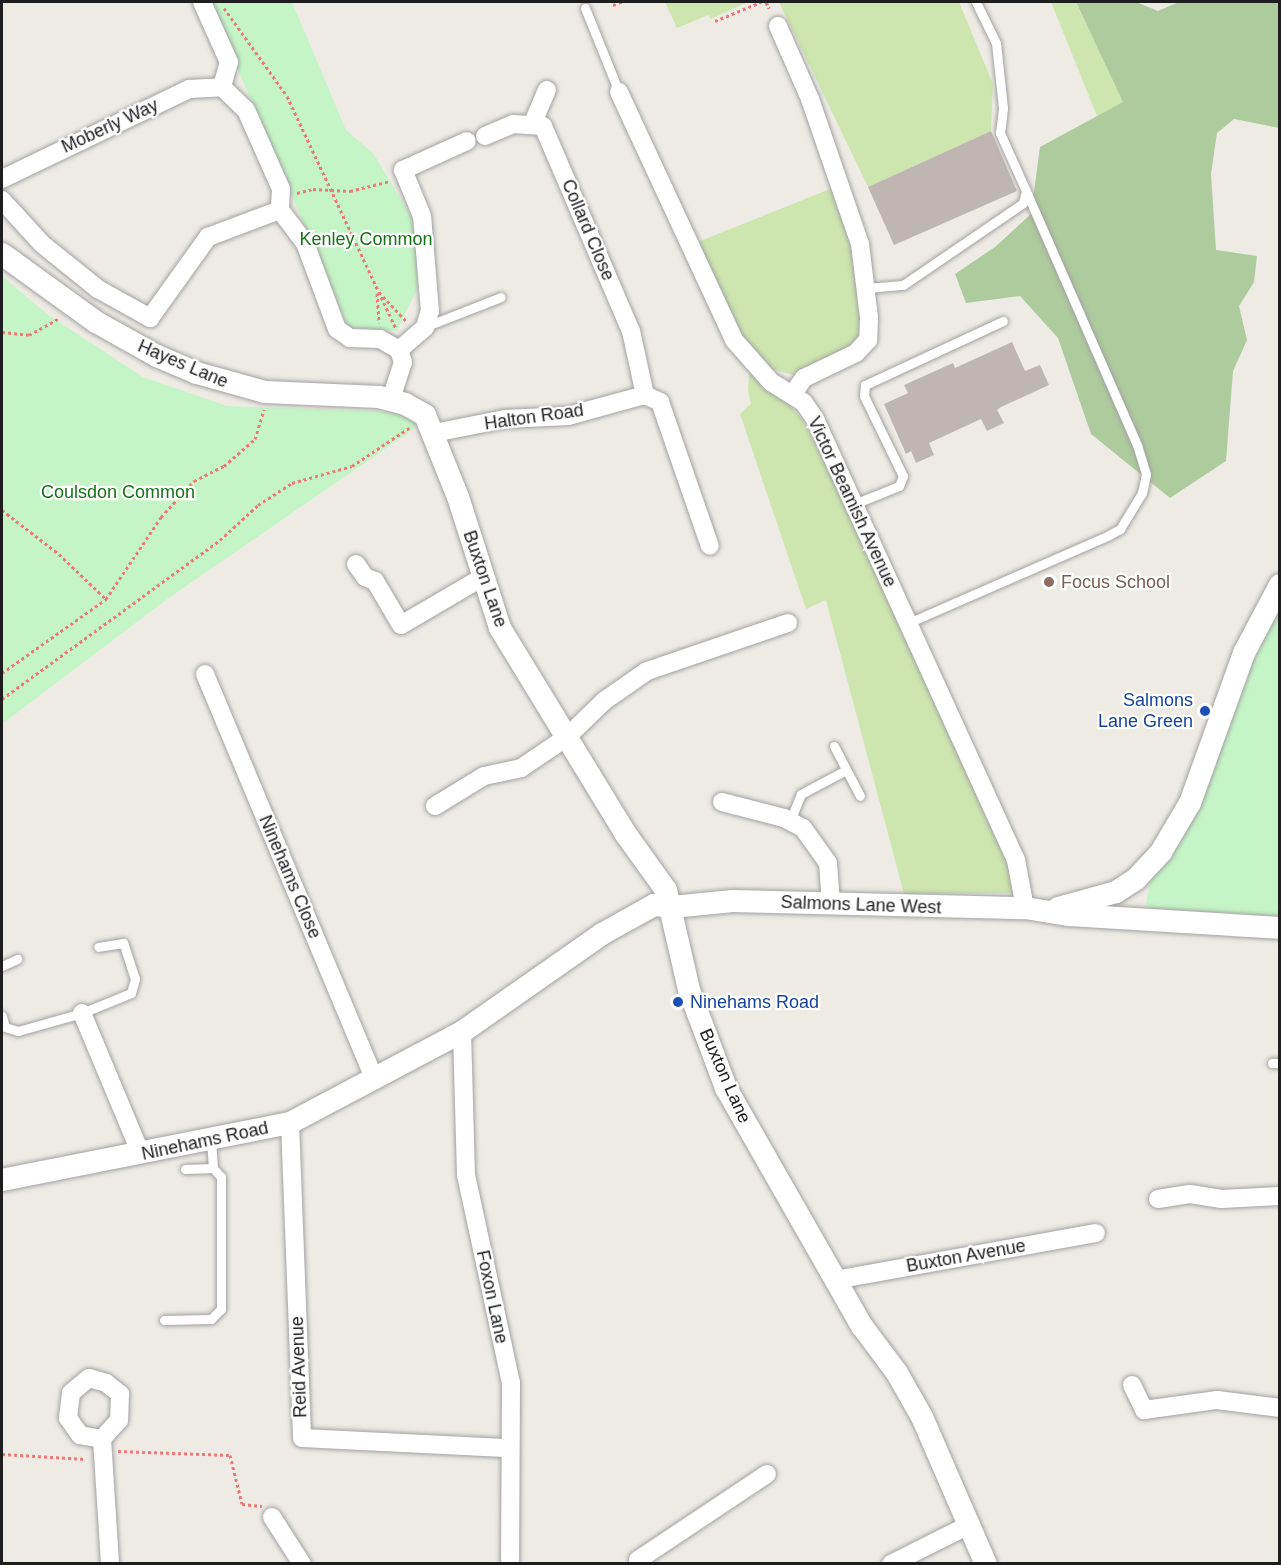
<!DOCTYPE html>
<html>
<head>
<meta charset="utf-8">
<style>
  body { margin:0 }
  #map { position:relative; width:1281px; height:1565px; overflow:hidden; background:#eeebe5; font-family:Arial,sans-serif }
  div>[style] { position:absolute }
  [style*='--x'] { left:calc(var(--x)*1px); top:calc(var(--y)*1px); width:calc(var(--w)*1px); rotate:calc(var(--a)*1deg) }
  .grass>* { inset:0; background:#cde5af }
  .forest>* { inset:0; background:#aecb9d }
  .park>* { inset:0; background:#c5f5c6 }
  .building>* { inset:0; background:#bfb6b2 }
  .path>* { height:3px; margin-top:-1.5px; transform-origin:0; background:repeating-linear-gradient(90deg,#ef7976 0 3px,transparent 0 6px) }
  .roads { filter:drop-shadow(0 0 2px #a2a2a2) drop-shadow(0 0 2px #a2a2a2) }
  .service>* { height:9px; margin:-4.5px; padding:0 4.5px; transform-origin:4.5px; border-radius:4.5px; background:#fff }
  .minor>* { height:18px; margin:-9px; padding:0 9px; transform-origin:9px; border-radius:9px; background:#fff }
  .tertiary>* { height:22px; margin:-11px; padding:0 11px; transform-origin:11px; border-radius:11px; background:#fff }
  .dots>* { width:16px; height:16px; translate:-50% -50%; box-sizing:border-box; border:3px solid #fff; border-radius:50% }
  span { translate:-50% -50%; white-space:nowrap; text-align:center; line-height:1.15; -webkit-text-stroke:4.5px #fff; paint-order:stroke }
  .street-label { font-size:18px; color:#1e1e1e }
  .park-label { font-size:18px; color:#147415 }
  .education-label { font-size:18px; color:#785e54 }
  .left { translate:0 -50%; text-align:left }
  .transit-label { font-size:18px; color:#164399 }
  .right { translate:-100% -50%; text-align:right }
  .frame { position:absolute; inset:0; border:3px solid #1e1e1e; pointer-events:none }
</style>
</head>
<body>
<div id="map">
  <div class="grass">
    <div style="clip-path:polygon(665px 2px,748px 2px,711px 19px,708px 15px,677px 28px)"></div>
    <div style="clip-path:polygon(779px 2px,959px 2px,993px 84px,991px 131px,868px 187px)"></div>
    <div style="clip-path:polygon(1051px 2px,1086px 2px,1077px 5px,1124px 102px,1097px 116px)"></div>
    <div style="clip-path:polygon(840px 185px,860px 244px,868px 340px,804px 378px,751px 363px,802px 419px,840px 491px,1004px 855px,1015px 893px,904px 894px,826px 600px,806px 609px,740px 414px,751px 404px,748px 390px,750px 362px,690px 245px)"></div>
  </div>
  <div class="forest">
    <div style="clip-path:polygon(1086px 2px,1136px 2px,1158px 11px,1179px 2px,1279px 2px,1279px 128px,1234px 119px,1217px 133px,1211px 174px,1216px 250px,1257px 256px,1254px 282px,1239px 306px,1247px 340px,1233px 371px,1226px 461px,1170px 498px,1091px 434px,1058px 338px,1020px 296px,966px 303px,955px 274px,995px 247px,1031px 214px,1040px 147px,1123px 102px,1077px 4px)"></div>
  </div>
  <div class="park">
    <div style="clip-path:polygon(209px 2px,292px 2px,346px 130px,373px 153px,416px 224px,417px 289px,397px 331px,348px 327px)"></div>
    <div style="clip-path:polygon(2px 276px,47px 314px,143px 377px,227px 406px,378px 411px,406px 416px,418px 426px,166px 600px,2px 724px)"></div>
    <div style="clip-path:polygon(1279px 607px,1279px 918px,1155px 910px,1146px 904px,1151px 876px)"></div>
  </div>
  <div class="building">
    <div style="clip-path:polygon(991px 131px,1017px 191px,894px 245px,868px 187px)"></div>
    <div style="clip-path:polygon(1012px 342px,1025px 371px,1040px 365px,1049px 385px,1001px 407px,997px 410px,1004px 423px,987px 431px,981px 419px,929px 443px,934px 455px,916px 463px,911px 451px,906px 454px,884px 404px,908px 393px,904px 385px,953px 363px,955px 368px)"></div>
  </div>
  <div class="path">
    <div style="--x:766;--y:2;--w:7;--a:63"></div>
    <div style="--x:613;--y:5;--w:9;--a:-21"></div>
    <div style="--x:224;--y:8;--w:108;--a:54.4"></div>
    <div style="--x:287;--y:96;--w:257;--a:64.9"></div>
    <div style="--x:715;--y:21;--w:50;--a:-22.4"></div>
    <div style="--x:297;--y:193;--w:16;--a:-14"></div>
    <div style="--x:313;--y:189;--w:37;--a:3"></div>
    <div style="--x:350;--y:191;--w:41;--a:-14"></div>
    <div style="--x:379;--y:292;--w:41;--a:47"></div>
    <div style="--x:377;--y:293;--w:30;--a:86"></div>
    <div style="--x:2;--y:332;--w:27;--a:6"></div>
    <div style="--x:29;--y:335;--w:35;--a:-29"></div>
    <div style="--x:2;--y:510;--w:72;--a:37.7"></div>
    <div style="--x:59;--y:554;--w:65;--a:43.8"></div>
    <div style="--x:2;--y:673;--w:128;--a:-35.4"></div>
    <div style="--x:106;--y:599;--w:99;--a:-56.1"></div>
    <div style="--x:161;--y:517;--w:49;--a:-47.5"></div>
    <div style="--x:194;--y:481;--w:34;--a:-27"></div>
    <div style="--x:224;--y:466;--w:41;--a:-41.1"></div>
    <div style="--x:255;--y:439;--w:31;--a:-73"></div>
    <div style="--x:2;--y:699;--w:270;--a:-36.1"></div>
    <div style="--x:220;--y:540;--w:52;--a:-42.6"></div>
    <div style="--x:258;--y:505;--w:40;--a:-32.9"></div>
    <div style="--x:292;--y:483;--w:62;--a:-15.8"></div>
    <div style="--x:352;--y:466;--w:69;--a:-33.7"></div>
    <div style="--x:118;--y:1451;--w:112;--a:2"></div>
    <div style="--x:230;--y:1455;--w:50;--a:76.2"></div>
    <div style="--x:242;--y:1504;--w:20;--a:6"></div>
    <div style="--x:2;--y:1454;--w:84;--a:3.4"></div>
  </div>
  <div class="roads">
    <div class="service">
      <div style="--x:585;--y:8;--w:91;--a:68"></div>
      <div style="--x:867;--y:288;--w:36;--a:-5"></div>
      <div style="--x:903;--y:285;--w:145;--a:-34.3"></div>
      <div style="--x:1023;--y:203;--w:12;--a:-76"></div>
      <div style="--x:1026;--y:191;--w:64;--a:-114.1"></div>
      <div style="--x:1000;--y:133;--w:25;--a:-83"></div>
      <div style="--x:1003;--y:108;--w:65;--a:-96.1"></div>
      <div style="--x:996;--y:43;--w:46;--a:-116"></div>
      <div style="--x:427;--y:326;--w:79;--a:-21.4"></div>
      <div style="--x:854;--y:504;--w:48;--a:-21.8"></div>
      <div style="--x:899;--y:486;--w:11;--a:-68"></div>
      <div style="--x:903;--y:476;--w:89;--a:-116"></div>
      <div style="--x:864;--y:396;--w:11;--a:-85"></div>
      <div style="--x:865;--y:385;--w:152;--a:-24.9"></div>
      <div style="--x:908;--y:623;--w:219;--a:-23.6"></div>
      <div style="--x:1109;--y:535;--w:13;--a:-29"></div>
      <div style="--x:1120;--y:529;--w:42;--a:-58.6"></div>
      <div style="--x:1142;--y:493;--w:19;--a:-78"></div>
      <div style="--x:1146;--y:474;--w:30;--a:-107"></div>
      <div style="--x:1137;--y:445;--w:277;--a:-113.6"></div>
      <div style="--x:834;--y:746;--w:56;--a:62.5"></div>
      <div style="--x:790;--y:821;--w:29;--a:-68"></div>
      <div style="--x:801;--y:794;--w:49;--a:-28.1"></div>
      <div style="--x:2;--y:966;--w:17;--a:-25"></div>
      <div style="--x:2;--y:1016;--w:11;--a:75"></div>
      <div style="--x:5;--y:1027;--w:14;--a:17"></div>
      <div style="--x:18;--y:1031;--w:66;--a:-15.7"></div>
      <div style="--x:82;--y:1013;--w:53;--a:-22.2"></div>
      <div style="--x:131;--y:993;--w:15;--a:-74"></div>
      <div style="--x:135;--y:979;--w:38;--a:-108"></div>
      <div style="--x:123;--y:943;--w:25;--a:171"></div>
      <div style="--x:1272;--y:1063;--w:8;--a:0"></div>
      <div style="--x:185;--y:1169;--w:28;--a:-2"></div>
      <div style="--x:164;--y:1320;--w:47;--a:-1.2"></div>
      <div style="--x:211;--y:1319;--w:14;--a:-45"></div>
      <div style="--x:221;--y:1309;--w:132;--a:-90"></div>
      <div style="--x:221;--y:1177;--w:12;--a:-132"></div>
      <div style="--x:213;--y:1168;--w:29;--a:-94"></div>
    </div>
    <div class="minor">
      <div style="--x:202;--y:2;--w:66;--a:65.8"></div>
      <div style="--x:229;--y:62;--w:26;--a:106"></div>
      <div style="--x:222;--y:87;--w:33;--a:44"></div>
      <div style="--x:246;--y:110;--w:86;--a:66.1"></div>
      <div style="--x:281;--y:189;--w:21;--a:93"></div>
      <div style="--x:280;--y:210;--w:41;--a:52.9"></div>
      <div style="--x:305;--y:243;--w:92;--a:69.6"></div>
      <div style="--x:337;--y:329;--w:16;--a:35"></div>
      <div style="--x:350;--y:338;--w:30;--a:2"></div>
      <div style="--x:380;--y:339;--w:22;--a:30"></div>
      <div style="--x:399;--y:350;--w:13;--a:72"></div>
      <div style="--x:403;--y:362;--w:39;--a:108"></div>
      <div style="--x:778;--y:26;--w:80;--a:66.3"></div>
      <div style="--x:810;--y:99;--w:153;--a:71"></div>
      <div style="--x:860;--y:244;--w:74;--a:83"></div>
      <div style="--x:869;--y:317;--w:23;--a:92"></div>
      <div style="--x:868;--y:340;--w:18;--a:133"></div>
      <div style="--x:856;--y:353;--w:58;--a:154.3"></div>
      <div style="--x:804;--y:378;--w:21;--a:125"></div>
      <div style="--x:619;--y:92;--w:273;--a:65.1"></div>
      <div style="--x:734;--y:340;--w:56;--a:48.6"></div>
      <div style="--x:771;--y:382;--w:39;--a:32"></div>
      <div style="--x:804;--y:403;--w:19;--a:55"></div>
      <div style="--x:815;--y:419;--w:485;--a:65.5"></div>
      <div style="--x:1016;--y:860;--w:49;--a:79.4"></div>
      <div style="--x:532;--y:125;--w:38;--a:-67"></div>
      <div style="--x:485;--y:136;--w:30;--a:-23"></div>
      <div style="--x:513;--y:124;--w:30;--a:4"></div>
      <div style="--x:543;--y:126;--w:223;--a:66.8"></div>
      <div style="--x:631;--y:331;--w:66;--a:77.7"></div>
      <div style="--x:2;--y:179;--w:208;--a:-25.7"></div>
      <div style="--x:189;--y:89;--w:33;--a:-3"></div>
      <div style="--x:2;--y:200;--w:59;--a:47.7"></div>
      <div style="--x:42;--y:244;--w:72;--a:38.8"></div>
      <div style="--x:98;--y:289;--w:60;--a:29.1"></div>
      <div style="--x:150;--y:318;--w:100;--a:-54.4"></div>
      <div style="--x:208;--y:237;--w:77;--a:-20.6"></div>
      <div style="--x:399;--y:350;--w:35;--a:-41"></div>
      <div style="--x:425;--y:327;--w:17;--a:-73"></div>
      <div style="--x:430;--y:311;--w:95;--a:-94.8"></div>
      <div style="--x:422;--y:216;--w:50;--a:-112.4"></div>
      <div style="--x:403;--y:170;--w:70;--a:-24.4"></div>
      <div style="--x:434;--y:433;--w:72;--a:-11.2"></div>
      <div style="--x:505;--y:419;--w:63;--a:-2.7"></div>
      <div style="--x:568;--y:416;--w:80;--a:-15.3"></div>
      <div style="--x:645;--y:395;--w:17;--a:25"></div>
      <div style="--x:660;--y:402;--w:152;--a:70.9"></div>
      <div style="--x:356;--y:564;--w:16;--a:55"></div>
      <div style="--x:365;--y:577;--w:11;--a:22"></div>
      <div style="--x:375;--y:581;--w:51;--a:59.4"></div>
      <div style="--x:401;--y:625;--w:93;--a:-30.4"></div>
      <div style="--x:205;--y:674;--w:440;--a:67.3"></div>
      <div style="--x:722;--y:802;--w:64;--a:14.5"></div>
      <div style="--x:784;--y:818;--w:21;--a:28"></div>
      <div style="--x:803;--y:828;--w:43;--a:54.5"></div>
      <div style="--x:828;--y:863;--w:41;--a:85.8"></div>
      <div style="--x:435;--y:806;--w:57;--a:-31.5"></div>
      <div style="--x:484;--y:776;--w:38;--a:-12"></div>
      <div style="--x:521;--y:768;--w:55;--a:-34"></div>
      <div style="--x:567;--y:737;--w:52;--a:-44.2"></div>
      <div style="--x:604;--y:701;--w:52;--a:-34.9"></div>
      <div style="--x:647;--y:671;--w:149;--a:-18.8"></div>
      <div style="--x:82;--y:1013;--w:153;--a:67.3"></div>
      <div style="--x:462;--y:1032;--w:143;--a:88.4"></div>
      <div style="--x:466;--y:1175;--w:213;--a:77.8"></div>
      <div style="--x:511;--y:1383;--w:181;--a:90.3"></div>
      <div style="--x:290;--y:1123;--w:315;--a:87.8"></div>
      <div style="--x:302;--y:1438;--w:208;--a:2.8"></div>
      <div style="--x:1158;--y:1199;--w:32;--a:-9"></div>
      <div style="--x:1190;--y:1194;--w:32;--a:9"></div>
      <div style="--x:1222;--y:1199;--w:58;--a:-3"></div>
      <div style="--x:835;--y:1280;--w:265;--a:-10.2"></div>
      <div style="--x:1132;--y:1385;--w:28;--a:64"></div>
      <div style="--x:1144;--y:1410;--w:74;--a:-7.8"></div>
      <div style="--x:1217;--y:1400;--w:64;--a:7.2"></div>
      <div style="--x:102;--y:1439;--w:22;--a:-170"></div>
      <div style="--x:80;--y:1435;--w:21;--a:-125"></div>
      <div style="--x:68;--y:1418;--w:25;--a:-83"></div>
      <div style="--x:71;--y:1393;--w:23;--a:-40"></div>
      <div style="--x:89;--y:1378;--w:18;--a:16"></div>
      <div style="--x:106;--y:1383;--w:18;--a:38"></div>
      <div style="--x:120;--y:1394;--w:26;--a:92"></div>
      <div style="--x:119;--y:1420;--w:25;--a:132"></div>
      <div style="--x:102;--y:1439;--w:125;--a:86.3"></div>
      <div style="--x:272;--y:1517;--w:56;--a:57.4"></div>
      <div style="--x:639;--y:1564;--w:4;--a:-104"></div>
      <div style="--x:638;--y:1560;--w:155;--a:-33.7"></div>
      <div style="--x:891;--y:1564;--w:89;--a:-26.6"></div>
    </div>
    <div class="tertiary">
      <div style="--x:2;--y:254;--w:116;--a:35.9"></div>
      <div style="--x:96;--y:322;--w:70;--a:29.1"></div>
      <div style="--x:157;--y:356;--w:43;--a:23"></div>
      <div style="--x:197;--y:373;--w:71;--a:15.6"></div>
      <div style="--x:265;--y:392;--w:114;--a:2.5"></div>
      <div style="--x:379;--y:397;--w:27;--a:15"></div>
      <div style="--x:405;--y:404;--w:23;--a:29"></div>
      <div style="--x:425;--y:415;--w:88;--a:68.1"></div>
      <div style="--x:458;--y:497;--w:138;--a:72.2"></div>
      <div style="--x:500;--y:628;--w:240;--a:58.6"></div>
      <div style="--x:625;--y:833;--w:70;--a:54.3"></div>
      <div style="--x:666;--y:890;--w:103;--a:77"></div>
      <div style="--x:689;--y:990;--w:105;--a:69.3"></div>
      <div style="--x:726;--y:1088;--w:274;--a:60.3"></div>
      <div style="--x:862;--y:1326;--w:59;--a:53.3"></div>
      <div style="--x:897;--y:1373;--w:51;--a:60.4"></div>
      <div style="--x:922;--y:1417;--w:160;--a:66.5"></div>
      <div style="--x:1058;--y:908;--w:60;--a:-15.4"></div>
      <div style="--x:1116;--y:892;--w:24;--a:-33"></div>
      <div style="--x:1136;--y:879;--w:37;--a:-47"></div>
      <div style="--x:1161;--y:852;--w:57;--a:-59.4"></div>
      <div style="--x:1190;--y:803;--w:159;--a:-70.2"></div>
      <div style="--x:1244;--y:653;--w:77;--a:-62.1"></div>
      <div style="--x:2;--y:1180;--w:294;--a:-11.2"></div>
      <div style="--x:290;--y:1123;--w:195;--a:-27.9"></div>
      <div style="--x:462;--y:1032;--w:171;--a:-35"></div>
      <div style="--x:602;--y:934;--w:60;--a:-29.1"></div>
      <div style="--x:654;--y:905;--w:18;--a:6"></div>
      <div style="--x:672;--y:907;--w:61;--a:-5.6"></div>
      <div style="--x:733;--y:901;--w:292;--a:1.4"></div>
      <div style="--x:1025;--y:908;--w:45;--a:9"></div>
      <div style="--x:1069;--y:915;--w:211;--a:3.5"></div>
    </div>
  </div>
  <div class="dots">
    <div style="left:1049px;top:582px;background:#8d6e63"></div>
    <div style="left:1205px;top:711px;background:#1a4fb4"></div>
    <div style="left:678px;top:1002px;background:#1a4fb4"></div>
  </div>
  <div class="street-label">
    <span style="left:110px;top:126px;rotate:-25deg">Moberly Way</span>
    <span style="left:588px;top:230px;rotate:67deg">Collard Close</span>
    <span style="left:183px;top:364px;rotate:23deg">Hayes Lane</span>
    <span style="left:534px;top:417px;rotate:-8deg">Halton Road</span>
    <span style="left:852px;top:502px;rotate:65deg">Victor Beamish Avenue</span>
    <span style="left:485px;top:579px;rotate:71deg">Buxton Lane</span>
    <span style="left:290px;top:877px;rotate:67deg">Ninehams Close</span>
    <span style="left:861px;top:905px;rotate:2deg">Salmons Lane West</span>
    <span style="left:725px;top:1076px;rotate:66deg">Buxton Lane</span>
    <span style="left:205px;top:1141px;rotate:-12deg">Ninehams Road</span>
    <span style="left:966px;top:1256px;rotate:-10deg">Buxton Avenue</span>
    <span style="left:492px;top:1297px;rotate:78deg">Foxon Lane</span>
    <span style="left:299px;top:1367px;rotate:-92deg">Reid Avenue</span>
  </div>
  <div class="park-label">
    <span style="left:366px;top:239px">Kenley Common</span>
    <span style="left:118px;top:492px">Coulsdon Common</span>
  </div>
  <div class="education-label">
    <span class="left" style="left:1061px;top:582px">Focus School</span>
  </div>
  <div class="transit-label">
    <span class="right" style="left:1193px;top:711px">Salmons<br>Lane Green</span>
    <span class="left" style="left:690px;top:1002px">Ninehams Road</span>
  </div>
  <div class="frame"></div>
</div>
</body>
</html>
